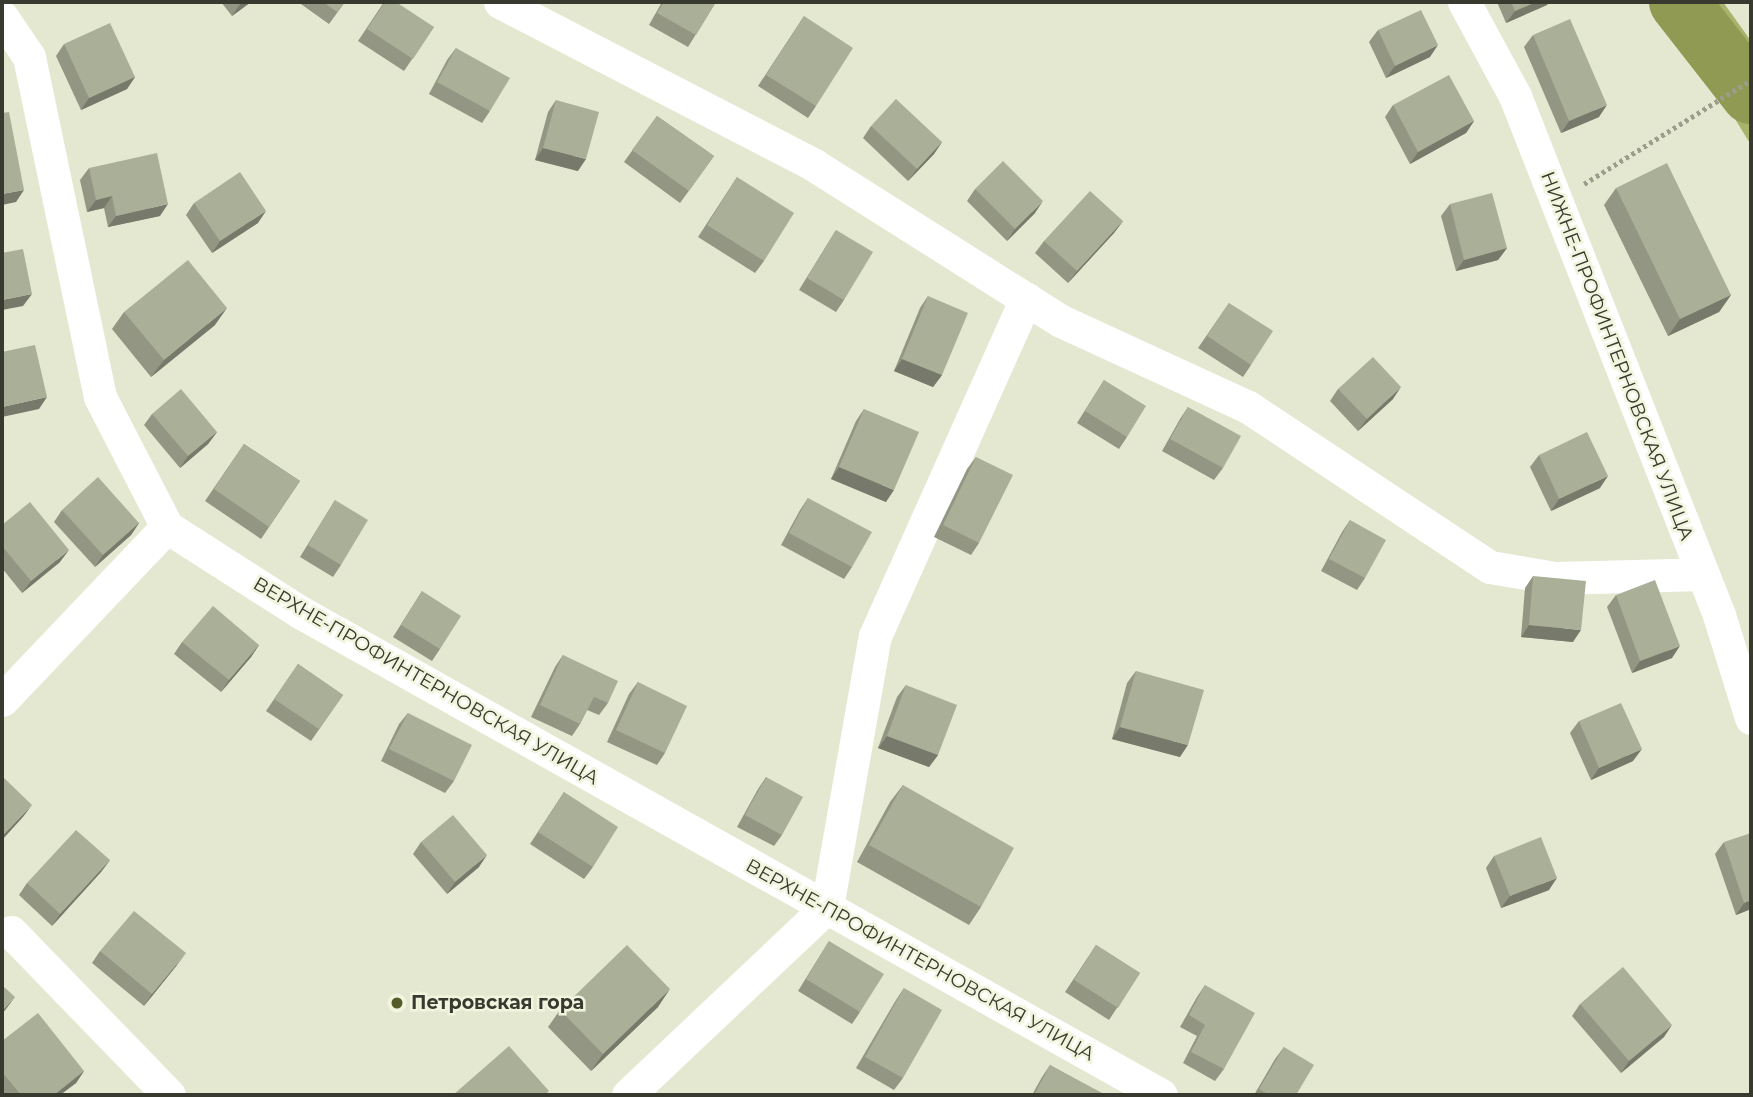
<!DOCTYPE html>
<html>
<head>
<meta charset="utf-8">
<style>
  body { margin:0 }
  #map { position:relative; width:1753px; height:1097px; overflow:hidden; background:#e4e8d0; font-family:Montserrat,sans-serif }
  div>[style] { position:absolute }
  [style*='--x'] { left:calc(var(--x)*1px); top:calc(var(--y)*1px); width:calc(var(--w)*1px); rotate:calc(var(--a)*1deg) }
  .forest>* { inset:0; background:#a9b36b }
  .river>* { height:60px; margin:-30px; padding:0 30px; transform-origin:30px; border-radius:30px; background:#919a53 }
  .path>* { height:4.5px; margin-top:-2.25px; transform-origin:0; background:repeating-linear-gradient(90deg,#9b9e8c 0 3.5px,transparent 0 7px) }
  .street>* { height:33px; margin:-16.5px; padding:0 16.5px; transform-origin:16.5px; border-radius:16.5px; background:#fff }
  .wall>* { inset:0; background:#929683 }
  .shaded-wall>* { inset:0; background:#777a6a }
  .building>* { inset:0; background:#aaaf98 }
  .dots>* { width:19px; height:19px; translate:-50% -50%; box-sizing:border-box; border:4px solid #f1f5dd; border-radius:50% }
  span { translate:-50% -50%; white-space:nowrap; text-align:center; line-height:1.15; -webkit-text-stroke:5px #f1f5dd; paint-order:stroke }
  .street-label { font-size:19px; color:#383a30 }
  .poi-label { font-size:19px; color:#383a30; font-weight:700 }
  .left { translate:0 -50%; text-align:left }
  .frame { position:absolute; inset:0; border:4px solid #383a30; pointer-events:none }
</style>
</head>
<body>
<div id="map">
  <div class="forest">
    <div style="clip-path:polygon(1663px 2px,1723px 2px,1751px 41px,1751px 145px)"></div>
  </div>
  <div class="river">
    <div style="--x:1679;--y:2;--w:117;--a:52"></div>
  </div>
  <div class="path">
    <div style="--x:1584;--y:184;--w:197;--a:-31.9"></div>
  </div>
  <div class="street">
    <div style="--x:500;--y:2;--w:354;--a:27.4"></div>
    <div style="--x:814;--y:165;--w:292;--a:32.3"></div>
    <div style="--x:1061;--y:321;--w:206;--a:24.7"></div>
    <div style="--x:1248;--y:407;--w:290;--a:33.5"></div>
    <div style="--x:1490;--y:567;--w:66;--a:9.6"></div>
    <div style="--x:1555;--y:578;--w:148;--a:-1.5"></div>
    <div style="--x:1464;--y:2;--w:107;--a:61.5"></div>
    <div style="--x:1515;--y:96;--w:558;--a:68.54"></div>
    <div style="--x:1719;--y:615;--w:108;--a:72.7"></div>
    <div style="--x:2;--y:17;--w:48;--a:56"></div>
    <div style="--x:29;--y:57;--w:347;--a:78.2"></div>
    <div style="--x:100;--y:397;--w:146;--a:62.7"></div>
    <div style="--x:167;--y:527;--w:158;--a:32.6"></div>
    <div style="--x:300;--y:612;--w:987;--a:29.29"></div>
    <div style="--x:2;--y:700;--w:239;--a:-46.4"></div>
    <div style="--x:11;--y:932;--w:227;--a:45.9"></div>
    <div style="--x:628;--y:1095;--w:274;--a:-43.4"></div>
    <div style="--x:827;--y:907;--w:275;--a:-80"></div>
    <div style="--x:875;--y:636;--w:370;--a:-65.9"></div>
  </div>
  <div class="wall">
    <div style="clip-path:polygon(221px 2px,251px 2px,232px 16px)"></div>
    <div style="clip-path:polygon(298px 2px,345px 2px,329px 24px)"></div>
    <div style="clip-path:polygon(384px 2px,434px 27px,404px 71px,358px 41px)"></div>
    <div style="clip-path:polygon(662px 2px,716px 2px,688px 47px,649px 25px)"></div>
    <div style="clip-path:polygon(1497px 2px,1549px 2px,1547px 5px,1506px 23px)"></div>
    <div style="clip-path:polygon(804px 16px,816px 106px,808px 118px,758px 86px)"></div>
    <div style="clip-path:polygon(1378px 30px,1430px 57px,1386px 78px,1369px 42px)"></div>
    <div style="clip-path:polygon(1533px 35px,1599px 117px,1561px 133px,1524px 47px)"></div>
    <div style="clip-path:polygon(64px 44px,135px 77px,127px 89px,81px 110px,56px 56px)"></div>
    <div style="clip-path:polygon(456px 48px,490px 111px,482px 123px,429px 94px,447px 60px)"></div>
    <div style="clip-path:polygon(556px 100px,578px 171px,535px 160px,548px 112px)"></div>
    <div style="clip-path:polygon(1393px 105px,1474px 121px,1466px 133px,1410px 164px,1385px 117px)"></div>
    <div style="clip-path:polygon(657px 116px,714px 156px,680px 203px,624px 162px)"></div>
    <div style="clip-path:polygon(871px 126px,942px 142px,934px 154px,908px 181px,863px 138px)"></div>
    <div style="clip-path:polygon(89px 168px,160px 216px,108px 227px,104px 208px,87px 212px,80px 180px)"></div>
    <div style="clip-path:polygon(737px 177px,764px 261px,755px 273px,698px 237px)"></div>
    <div style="clip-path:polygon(1616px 188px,1731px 295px,1719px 312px,1668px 336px,1604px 205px)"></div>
    <div style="clip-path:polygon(975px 189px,1035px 213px,1007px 241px,967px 201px)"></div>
    <div style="clip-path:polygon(194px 203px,258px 223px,212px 253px,186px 215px)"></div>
    <div style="clip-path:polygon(1450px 204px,1507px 248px,1498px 260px,1456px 271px,1441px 216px)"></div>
    <div style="clip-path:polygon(1123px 221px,1114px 233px,1068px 283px,1035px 253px,1044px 241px)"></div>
    <div style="clip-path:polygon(836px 230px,844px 300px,836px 312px,799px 290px)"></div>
    <div style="clip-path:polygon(928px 296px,942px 375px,933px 387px,894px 371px,920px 308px)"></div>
    <div style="clip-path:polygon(1229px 303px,1251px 365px,1243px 377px,1198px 348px)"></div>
    <div style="clip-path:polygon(124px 312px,215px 325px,151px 377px,112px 329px)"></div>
    <div style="clip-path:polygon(1104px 380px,1127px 437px,1119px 449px,1077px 423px)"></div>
    <div style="clip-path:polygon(1338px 389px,1393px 399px,1358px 431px,1330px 401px)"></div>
    <div style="clip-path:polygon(1188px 407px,1223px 468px,1214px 480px,1162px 451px,1180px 419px)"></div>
    <div style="clip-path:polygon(864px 409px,886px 502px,831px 479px,856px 421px)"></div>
    <div style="clip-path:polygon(152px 414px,217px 432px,208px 444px,180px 468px,144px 425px)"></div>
    <div style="clip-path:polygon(244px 444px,300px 481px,261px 539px,205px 501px)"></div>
    <div style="clip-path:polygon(1539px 455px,1600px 488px,1551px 511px,1530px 467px)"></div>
    <div style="clip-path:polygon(976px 457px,979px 543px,971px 555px,934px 537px,967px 469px)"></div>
    <div style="clip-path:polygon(808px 498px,852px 567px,844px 579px,781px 545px,800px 510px)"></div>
    <div style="clip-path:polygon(335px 500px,341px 565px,333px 577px,300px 557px)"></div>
    <div style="clip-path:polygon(62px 510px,139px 523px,131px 535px,95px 567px,54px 522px)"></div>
    <div style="clip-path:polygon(1350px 520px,1365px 578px,1357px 590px,1321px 571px,1342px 532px)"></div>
    <div style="clip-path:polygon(2px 525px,60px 562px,22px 593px,2px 568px)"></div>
    <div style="clip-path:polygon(1533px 576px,1573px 642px,1521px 637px,1525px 588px)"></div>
    <div style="clip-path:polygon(422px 591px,440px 649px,432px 661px,393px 637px)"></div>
    <div style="clip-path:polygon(1616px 595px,1672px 658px,1632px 673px,1607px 607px)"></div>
    <div style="clip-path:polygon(182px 642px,259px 645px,251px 657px,221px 692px,174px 654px)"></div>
    <div style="clip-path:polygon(563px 655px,608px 703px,599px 715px,587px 710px,580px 724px,572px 736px,531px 717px,555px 667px)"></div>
    <div style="clip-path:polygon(298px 664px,343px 695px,311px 741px,266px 711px)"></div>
    <div style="clip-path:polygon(1136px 671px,1180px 757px,1112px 739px,1127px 683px)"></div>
    <div style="clip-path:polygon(638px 682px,665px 753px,657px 765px,607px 742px,629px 694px)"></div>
    <div style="clip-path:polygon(906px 685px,938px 755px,929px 767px,878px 748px,897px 697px)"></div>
    <div style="clip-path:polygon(408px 713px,454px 781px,445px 793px,381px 761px,399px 724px)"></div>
    <div style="clip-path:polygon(1579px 721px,1633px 761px,1591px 780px,1570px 733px)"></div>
    <div style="clip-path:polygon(766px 777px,782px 835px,774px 846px,737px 827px,758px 789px)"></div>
    <div style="clip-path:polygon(903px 785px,981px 907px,969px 925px,857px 862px,890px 802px)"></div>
    <div style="clip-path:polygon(564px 792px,593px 867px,584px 879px,530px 844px)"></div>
    <div style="clip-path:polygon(421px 842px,479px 867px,447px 894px,413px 854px)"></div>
    <div style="clip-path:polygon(1724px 842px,1751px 909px,1736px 915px,1715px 854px)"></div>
    <div style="clip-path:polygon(1494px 856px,1549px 890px,1501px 908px,1486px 868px)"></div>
    <div style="clip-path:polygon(110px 860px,101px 872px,52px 926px,19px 895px,27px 883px)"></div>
    <div style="clip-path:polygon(829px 941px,860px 1012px,852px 1024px,798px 991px)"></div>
    <div style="clip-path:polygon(1096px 945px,1140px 973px,1109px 1020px,1065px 992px)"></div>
    <div style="clip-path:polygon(100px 951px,177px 965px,144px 1006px,92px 963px)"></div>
    <div style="clip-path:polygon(1205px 985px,1224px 1069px,1215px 1081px,1183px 1063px,1197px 1036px,1180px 1027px,1197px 997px)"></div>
    <div style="clip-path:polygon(904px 988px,903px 1078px,894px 1090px,856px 1068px,896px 1000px)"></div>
    <div style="clip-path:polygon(1580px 1004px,1664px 1037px,1621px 1073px,1572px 1016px)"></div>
    <div style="clip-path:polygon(658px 1007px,591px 1071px,548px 1027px,560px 1010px)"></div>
    <div style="clip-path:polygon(2px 1041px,84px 1071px,76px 1083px,60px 1095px,3px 1095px,2px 1094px)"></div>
    <div style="clip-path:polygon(1284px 1047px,1296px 1095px,1254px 1095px,1275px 1059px)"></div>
    <div style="clip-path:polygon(1050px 1065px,1103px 1095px,1032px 1095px,1042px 1077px)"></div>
  </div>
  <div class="shaded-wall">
    <div style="clip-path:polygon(244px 2px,251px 2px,232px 16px,240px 4px)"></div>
    <div style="clip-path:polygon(1536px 2px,1549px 2px,1547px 5px,1506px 23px,1515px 11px)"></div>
    <div style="clip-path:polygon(1438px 45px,1430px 57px,1386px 78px,1395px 66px)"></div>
    <div style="clip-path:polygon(135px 77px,127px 89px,81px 110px,89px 98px)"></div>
    <div style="clip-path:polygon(1607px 105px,1599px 117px,1561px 133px,1569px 121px)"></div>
    <div style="clip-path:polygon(1474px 121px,1466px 133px,1410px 164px,1418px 152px)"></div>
    <div style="clip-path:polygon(942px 142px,934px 154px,908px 181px,917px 169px)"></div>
    <div style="clip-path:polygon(543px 148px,586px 159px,578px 171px,535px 160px)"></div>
    <div style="clip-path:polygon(24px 190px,16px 202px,2px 205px,2px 194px)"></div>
    <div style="clip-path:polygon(112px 196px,104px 208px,87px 212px,96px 200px)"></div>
    <div style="clip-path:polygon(1043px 201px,1035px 213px,1007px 241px,1015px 229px)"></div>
    <div style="clip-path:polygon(168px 204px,160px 216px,108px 227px,116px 216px)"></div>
    <div style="clip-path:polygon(266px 211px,258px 223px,212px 253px,220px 241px)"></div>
    <div style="clip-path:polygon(1123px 221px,1114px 233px,1068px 283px,1077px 271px)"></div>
    <div style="clip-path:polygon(1507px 248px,1498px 260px,1456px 271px,1464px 260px)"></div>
    <div style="clip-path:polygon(32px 294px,23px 306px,2px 310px,2px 300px)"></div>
    <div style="clip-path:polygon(1731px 295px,1719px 312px,1668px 336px,1680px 319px)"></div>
    <div style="clip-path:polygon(227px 308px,215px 325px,151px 377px,164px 360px)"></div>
    <div style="clip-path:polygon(902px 359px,942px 375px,933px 387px,894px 371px)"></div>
    <div style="clip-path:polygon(1401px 387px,1393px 399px,1358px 431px,1367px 419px)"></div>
    <div style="clip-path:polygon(47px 397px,39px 409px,2px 417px,2px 407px)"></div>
    <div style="clip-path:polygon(217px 432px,208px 444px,180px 468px,188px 456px)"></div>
    <div style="clip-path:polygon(839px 467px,894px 490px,886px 502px,831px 479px)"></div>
    <div style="clip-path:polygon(1608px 476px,1600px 488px,1551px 511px,1559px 499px)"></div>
    <div style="clip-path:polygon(139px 523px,131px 535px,95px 567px,103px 555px)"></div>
    <div style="clip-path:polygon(69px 550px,60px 562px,22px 593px,31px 581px)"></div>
    <div style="clip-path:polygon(1529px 625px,1581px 630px,1573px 642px,1521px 637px)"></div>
    <div style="clip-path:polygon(259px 645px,251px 657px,221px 692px,229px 680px)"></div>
    <div style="clip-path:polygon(1680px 646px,1672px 658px,1632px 673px,1640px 661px)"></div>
    <div style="clip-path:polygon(1120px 727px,1188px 745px,1180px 757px,1112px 739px)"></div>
    <div style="clip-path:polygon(887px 736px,938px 755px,929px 767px,878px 748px)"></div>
    <div style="clip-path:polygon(1642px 749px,1633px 761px,1591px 780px,1599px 768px)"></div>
    <div style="clip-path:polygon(32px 805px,23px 817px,2px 840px,2px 836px)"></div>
    <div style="clip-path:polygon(487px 855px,479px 867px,447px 894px,455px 882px)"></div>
    <div style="clip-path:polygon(110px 860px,101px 872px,52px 926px,60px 914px)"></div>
    <div style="clip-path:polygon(1557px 878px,1549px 890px,1501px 908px,1510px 896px)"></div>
    <div style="clip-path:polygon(1751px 900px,1751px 909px,1736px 915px,1744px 903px)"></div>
    <div style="clip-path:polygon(186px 953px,177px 965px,144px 1006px,152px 994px)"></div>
    <div style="clip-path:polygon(670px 989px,658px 1007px,591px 1071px,603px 1054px)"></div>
    <div style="clip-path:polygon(15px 997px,6px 1009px,2px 1014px,2px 1011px)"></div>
    <div style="clip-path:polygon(1672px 1025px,1664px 1037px,1621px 1073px,1629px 1061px)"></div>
    <div style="clip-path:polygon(84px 1071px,76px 1083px,60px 1095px,54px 1095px)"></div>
  </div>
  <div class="building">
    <div style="clip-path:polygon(323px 2px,345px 2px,337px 12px)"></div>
    <div style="clip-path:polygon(385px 2px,396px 2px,434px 27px,413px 59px,367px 29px)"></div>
    <div style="clip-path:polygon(664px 2px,716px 2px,696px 35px,657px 13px)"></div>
    <div style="clip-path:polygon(1511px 2px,1536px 2px,1515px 11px)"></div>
    <div style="clip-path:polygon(1421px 10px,1438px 45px,1395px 66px,1378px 30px)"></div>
    <div style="clip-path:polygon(804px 16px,853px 48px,816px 106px,766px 75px)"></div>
    <div style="clip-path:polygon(1570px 19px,1607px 105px,1569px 121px,1533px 35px)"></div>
    <div style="clip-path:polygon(110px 23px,135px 77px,89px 98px,64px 44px)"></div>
    <div style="clip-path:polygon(456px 48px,510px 78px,490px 111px,437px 82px)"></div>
    <div style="clip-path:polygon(1449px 75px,1474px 121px,1418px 152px,1393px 105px)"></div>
    <div style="clip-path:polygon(896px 99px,942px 142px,917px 169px,871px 126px)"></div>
    <div style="clip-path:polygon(556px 100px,599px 112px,586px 159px,543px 148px)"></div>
    <div style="clip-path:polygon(9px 112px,24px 190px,2px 194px,2px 113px)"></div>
    <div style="clip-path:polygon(657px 116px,714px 156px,689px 191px,632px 150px)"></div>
    <div style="clip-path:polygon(157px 153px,168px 204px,116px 216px,112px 196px,96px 200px,89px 168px)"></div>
    <div style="clip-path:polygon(1003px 161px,1043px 201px,1015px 229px,975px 189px)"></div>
    <div style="clip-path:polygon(1667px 163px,1731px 295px,1680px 319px,1616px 188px)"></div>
    <div style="clip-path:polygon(240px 172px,266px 211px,220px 241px,194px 203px)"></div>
    <div style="clip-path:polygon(737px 177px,794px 213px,764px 261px,707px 225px)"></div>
    <div style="clip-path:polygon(1090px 191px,1123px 221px,1077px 271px,1044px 241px)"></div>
    <div style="clip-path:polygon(1492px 193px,1507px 248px,1464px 260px,1450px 204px)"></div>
    <div style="clip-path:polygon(836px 230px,873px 252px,844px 300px,807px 278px)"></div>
    <div style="clip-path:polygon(23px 249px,32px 294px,2px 300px,2px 253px)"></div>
    <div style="clip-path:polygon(188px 260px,227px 308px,164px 360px,124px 312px)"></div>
    <div style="clip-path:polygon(928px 296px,968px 313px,942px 375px,902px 359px)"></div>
    <div style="clip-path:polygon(1229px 303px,1273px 331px,1251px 365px,1207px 336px)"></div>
    <div style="clip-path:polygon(35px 345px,47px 397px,2px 407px,2px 352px)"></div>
    <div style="clip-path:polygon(1373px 357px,1401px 387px,1367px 419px,1338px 389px)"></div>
    <div style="clip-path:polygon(1104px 380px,1146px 406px,1127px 437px,1085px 411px)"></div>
    <div style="clip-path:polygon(181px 389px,217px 432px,188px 456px,152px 414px)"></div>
    <div style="clip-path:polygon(1188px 407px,1241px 436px,1223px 468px,1170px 439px)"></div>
    <div style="clip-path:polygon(864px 409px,919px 432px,894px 490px,839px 467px)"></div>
    <div style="clip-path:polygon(1587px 432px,1608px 476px,1559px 499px,1539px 455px)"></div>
    <div style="clip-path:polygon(244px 444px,300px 481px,269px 527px,214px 489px)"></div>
    <div style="clip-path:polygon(976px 457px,1013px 475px,979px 543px,943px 525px)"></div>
    <div style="clip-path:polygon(98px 477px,139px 523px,103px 555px,62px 510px)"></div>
    <div style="clip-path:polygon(808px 498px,872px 532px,852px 567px,789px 533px)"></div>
    <div style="clip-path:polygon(335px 500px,368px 520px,341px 565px,308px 545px)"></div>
    <div style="clip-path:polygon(30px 502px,69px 550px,31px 581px,2px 546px,2px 525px)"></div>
    <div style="clip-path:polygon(1350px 520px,1386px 540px,1365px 578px,1329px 559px)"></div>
    <div style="clip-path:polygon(1533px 576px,1586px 581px,1581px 630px,1529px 625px)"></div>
    <div style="clip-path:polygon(1655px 580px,1680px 646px,1640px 661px,1616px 595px)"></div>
    <div style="clip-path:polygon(422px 591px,461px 616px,440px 649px,401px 625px)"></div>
    <div style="clip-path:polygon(213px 606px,259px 645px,229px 680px,182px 642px)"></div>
    <div style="clip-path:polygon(563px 655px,618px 681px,608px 703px,594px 697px,580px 724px,540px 705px)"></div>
    <div style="clip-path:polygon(298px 664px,343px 695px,319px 729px,274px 699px)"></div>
    <div style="clip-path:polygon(1136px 671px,1204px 690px,1188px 745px,1120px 727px)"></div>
    <div style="clip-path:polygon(638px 682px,687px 706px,665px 753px,616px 730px)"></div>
    <div style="clip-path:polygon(906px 685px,957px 705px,938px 755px,887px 736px)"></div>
    <div style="clip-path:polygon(1621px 703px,1642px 749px,1599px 768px,1579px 721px)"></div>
    <div style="clip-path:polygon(408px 713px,472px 745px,454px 781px,389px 749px)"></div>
    <div style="clip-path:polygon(2px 776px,32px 805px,2px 836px)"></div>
    <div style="clip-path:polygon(766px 777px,803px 797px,782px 835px,745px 815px)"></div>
    <div style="clip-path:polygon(903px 785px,1014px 848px,981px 907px,869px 845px)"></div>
    <div style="clip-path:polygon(564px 792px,618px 827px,593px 867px,538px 832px)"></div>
    <div style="clip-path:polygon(453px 815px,487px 855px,455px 882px,421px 842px)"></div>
    <div style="clip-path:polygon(76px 830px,110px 860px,60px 914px,27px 883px)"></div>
    <div style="clip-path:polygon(1751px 833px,1751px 900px,1744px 903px,1724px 842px)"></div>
    <div style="clip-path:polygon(1541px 837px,1557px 878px,1510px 896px,1494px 856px)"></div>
    <div style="clip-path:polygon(134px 911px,186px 953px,152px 994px,100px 951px)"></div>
    <div style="clip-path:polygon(829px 941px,884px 974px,860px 1012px,806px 979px)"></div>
    <div style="clip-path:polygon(627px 945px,670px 989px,603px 1054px,560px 1010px)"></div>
    <div style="clip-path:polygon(1096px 945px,1140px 973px,1118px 1008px,1074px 980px)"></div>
    <div style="clip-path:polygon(1623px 967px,1672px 1025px,1629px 1061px,1580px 1004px)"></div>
    <div style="clip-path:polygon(2px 985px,15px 997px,2px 1011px)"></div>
    <div style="clip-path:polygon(1205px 985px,1255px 1013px,1224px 1069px,1191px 1052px,1205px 1025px,1189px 1015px)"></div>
    <div style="clip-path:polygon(904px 988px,942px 1010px,903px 1078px,865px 1057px)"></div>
    <div style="clip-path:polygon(38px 1013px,84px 1071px,54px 1095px,21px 1095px,2px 1072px,2px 1041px)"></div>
    <div style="clip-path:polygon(509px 1046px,549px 1091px,545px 1095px,453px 1095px)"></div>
    <div style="clip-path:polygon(1284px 1047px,1314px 1065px,1296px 1095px,1269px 1095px,1259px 1089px)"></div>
    <div style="clip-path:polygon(1050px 1065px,1104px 1094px,1103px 1095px,1034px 1095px)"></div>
  </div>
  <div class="dots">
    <div style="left:397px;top:1003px;background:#555b29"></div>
  </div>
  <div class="street-label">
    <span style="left:1617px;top:356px;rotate:69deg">НИЖНЕ-ПРОФИНТЕРНОВСКАЯ УЛИЦА</span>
    <span style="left:426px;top:681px;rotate:30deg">ВЕРХНЕ-ПРОФИНТЕРНОВСКАЯ УЛИЦА</span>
    <span style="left:920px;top:960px;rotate:29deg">ВЕРХНЕ-ПРОФИНТЕРНОВСКАЯ УЛИЦА</span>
  </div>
  <div class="poi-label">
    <span class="left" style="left:411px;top:1003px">Петровская гора</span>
  </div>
  <div class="frame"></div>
</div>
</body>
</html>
